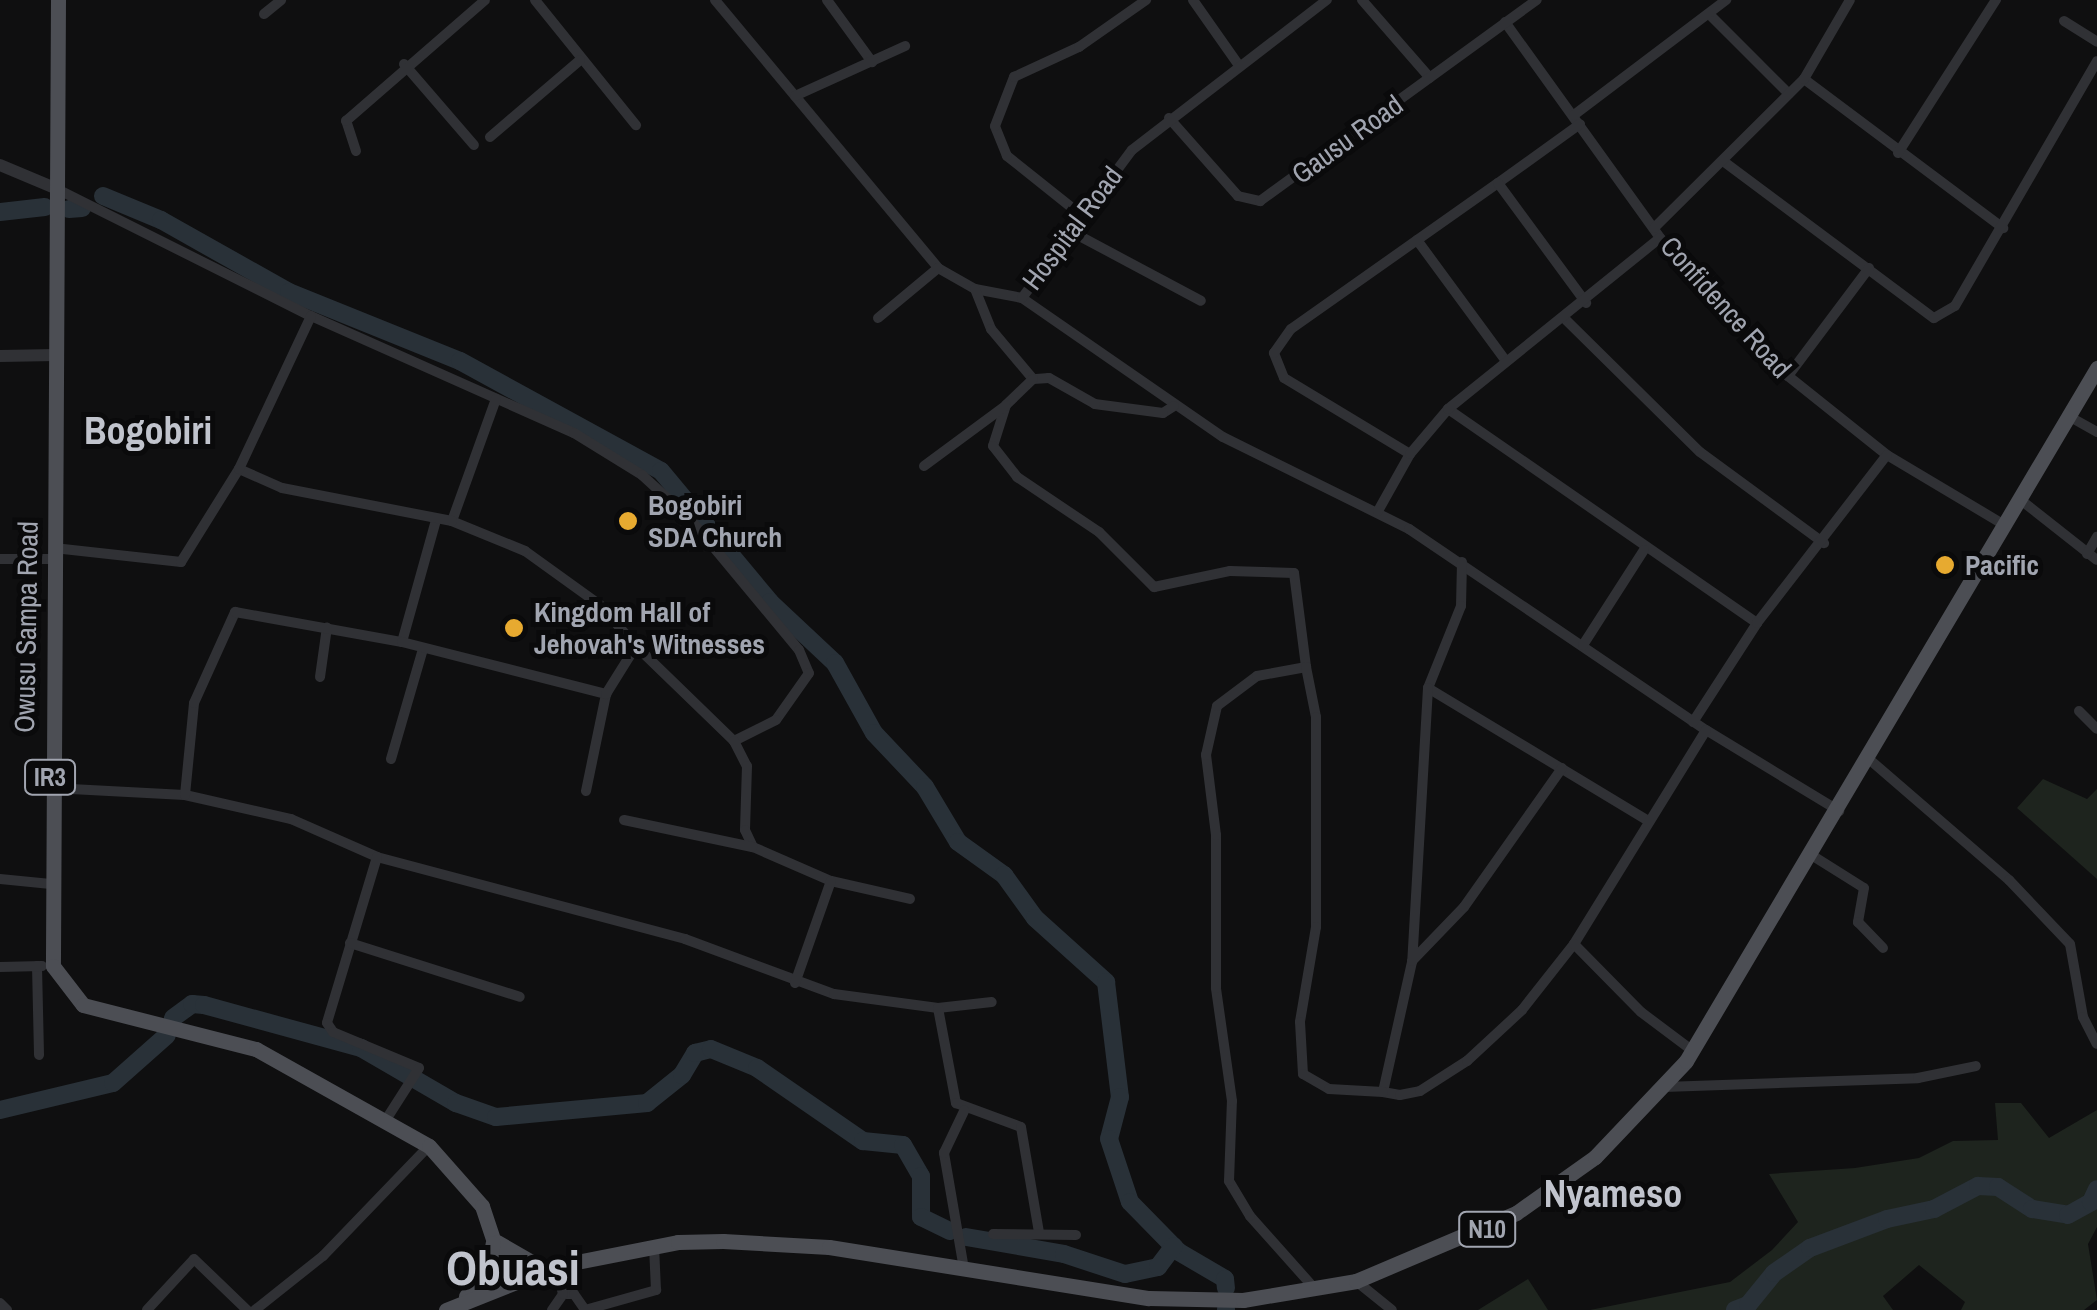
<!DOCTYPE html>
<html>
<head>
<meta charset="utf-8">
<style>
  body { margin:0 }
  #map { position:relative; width:2097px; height:1310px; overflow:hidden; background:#0f0f10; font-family:"Archivo Narrow",sans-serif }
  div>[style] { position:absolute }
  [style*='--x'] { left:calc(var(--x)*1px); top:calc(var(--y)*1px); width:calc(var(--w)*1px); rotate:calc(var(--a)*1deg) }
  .green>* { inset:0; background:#1e241e }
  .river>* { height:18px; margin:-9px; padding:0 9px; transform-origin:9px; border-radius:9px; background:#293138 }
  .minor>* { height:10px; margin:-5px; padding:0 5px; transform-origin:5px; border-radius:5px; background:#303135 }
  .tertiary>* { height:12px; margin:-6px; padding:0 6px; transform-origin:6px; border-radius:6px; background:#303135 }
  .primary>* { height:15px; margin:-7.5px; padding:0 7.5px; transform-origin:7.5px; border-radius:7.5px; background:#4c4e54 }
  .dots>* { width:28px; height:28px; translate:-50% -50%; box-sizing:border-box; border:5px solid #0a0a0b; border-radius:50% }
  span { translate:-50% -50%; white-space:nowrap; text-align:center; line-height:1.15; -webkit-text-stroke:10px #0a0a0b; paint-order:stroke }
  .shield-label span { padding:2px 8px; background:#0a0a0b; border:2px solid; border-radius:8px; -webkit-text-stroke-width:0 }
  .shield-label { font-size:25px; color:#a1a5b0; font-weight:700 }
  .street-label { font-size:28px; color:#a1a5b0 }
  .poi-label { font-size:28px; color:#a1a5b0; font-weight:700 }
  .left { translate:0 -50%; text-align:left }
  .district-label { font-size:38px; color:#c1c4cd; font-weight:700 }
  .town-label { font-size:48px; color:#c1c4cd; font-weight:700 }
</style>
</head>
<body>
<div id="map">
  <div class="green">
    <div style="clip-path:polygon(2043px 779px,2087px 799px,2097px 789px,2097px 879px,2017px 808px)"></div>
    <div style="clip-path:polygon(1995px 1103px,2021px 1103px,2049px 1138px,2097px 1110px,2097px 1227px,2088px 1244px,2097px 1300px,2084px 1310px,1961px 1310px,1965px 1302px,1919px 1265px,1883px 1296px,1893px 1310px,1590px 1310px,1730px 1282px,1772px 1250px,1798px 1222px,1769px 1174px,1855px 1168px,1919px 1158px,1953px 1141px,1998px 1140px)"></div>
    <div style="clip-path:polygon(1528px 1279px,1548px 1310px,1478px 1310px)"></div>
  </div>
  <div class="river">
    <div style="--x:103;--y:196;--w:63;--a:22.5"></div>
    <div style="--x:161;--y:220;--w:147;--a:29.4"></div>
    <div style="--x:289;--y:292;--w:184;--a:22"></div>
    <div style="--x:460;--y:361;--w:229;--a:28.7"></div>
    <div style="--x:661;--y:471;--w:170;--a:50.2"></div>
    <div style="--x:770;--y:602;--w:89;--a:43.2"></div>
    <div style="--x:835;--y:663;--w:80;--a:60.9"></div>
    <div style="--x:874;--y:733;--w:74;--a:46.6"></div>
    <div style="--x:925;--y:787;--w:64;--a:59"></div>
    <div style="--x:958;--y:842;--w:57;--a:35.7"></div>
    <div style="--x:1004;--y:875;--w:53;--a:54.2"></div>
    <div style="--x:1035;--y:918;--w:96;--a:42"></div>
    <div style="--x:1106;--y:982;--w:116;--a:83.1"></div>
    <div style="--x:1120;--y:1097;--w:43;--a:104.7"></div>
    <div style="--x:1109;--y:1139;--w:66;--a:71.6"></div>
    <div style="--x:1130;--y:1202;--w:70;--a:45.6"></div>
    <div style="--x:1179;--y:1252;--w:53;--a:30.4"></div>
    <div style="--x:1225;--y:1279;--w:9;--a:84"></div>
    <div style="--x:69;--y:209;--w:13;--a:-4"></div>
    <div style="--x:0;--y:212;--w:45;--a:-6.3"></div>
    <div style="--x:173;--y:1018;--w:24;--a:-36"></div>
    <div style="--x:192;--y:1004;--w:12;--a:5"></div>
    <div style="--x:204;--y:1005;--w:163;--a:15.3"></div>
    <div style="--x:361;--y:1048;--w:110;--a:30.1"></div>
    <div style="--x:456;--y:1103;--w:42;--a:19.3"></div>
    <div style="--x:496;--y:1117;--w:152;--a:-5.3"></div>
    <div style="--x:647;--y:1103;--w:45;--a:-38.7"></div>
    <div style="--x:682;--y:1075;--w:26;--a:-59"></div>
    <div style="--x:695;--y:1053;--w:16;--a:-14"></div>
    <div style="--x:711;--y:1049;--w:50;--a:22.4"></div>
    <div style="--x:757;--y:1068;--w:129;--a:34.6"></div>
    <div style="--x:863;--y:1141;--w:40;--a:5.7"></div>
    <div style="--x:903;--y:1145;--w:36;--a:60"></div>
    <div style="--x:921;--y:1176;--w:41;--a:90"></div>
    <div style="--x:921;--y:1217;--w:32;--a:26"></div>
    <div style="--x:0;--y:1110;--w:116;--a:-13.4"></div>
    <div style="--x:113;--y:1083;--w:72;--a:-41.6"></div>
    <div style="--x:966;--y:1237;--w:99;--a:9.8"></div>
    <div style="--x:1064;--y:1254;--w:64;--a:18.2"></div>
    <div style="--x:1125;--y:1274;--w:34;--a:-12"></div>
    <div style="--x:1158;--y:1267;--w:26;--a:-53"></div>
    <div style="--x:1226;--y:1309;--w:1;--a:90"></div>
    <div style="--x:1735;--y:1310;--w:14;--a:-21"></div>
    <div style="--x:1748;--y:1305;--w:41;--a:-50.9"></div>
    <div style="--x:1774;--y:1273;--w:44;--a:-34.8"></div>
    <div style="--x:1810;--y:1248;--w:82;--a:-20.6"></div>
    <div style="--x:1887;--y:1219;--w:48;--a:-12"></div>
    <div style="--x:1934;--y:1209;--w:50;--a:-27.6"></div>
    <div style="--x:1978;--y:1186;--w:20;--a:3"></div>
    <div style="--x:1998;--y:1187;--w:40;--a:32.9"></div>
    <div style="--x:2032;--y:1209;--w:36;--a:9"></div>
    <div style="--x:2068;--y:1215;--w:26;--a:-29"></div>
    <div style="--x:2091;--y:1202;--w:14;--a:-65"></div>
  </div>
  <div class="minor">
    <div style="--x:535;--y:0;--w:161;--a:51.1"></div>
    <div style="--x:715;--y:0;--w:349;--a:50.2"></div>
    <div style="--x:938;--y:268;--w:43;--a:29.6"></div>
    <div style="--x:975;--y:289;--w:48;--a:10.8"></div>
    <div style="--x:827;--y:0;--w:77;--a:54"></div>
    <div style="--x:1193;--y:0;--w:78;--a:54.9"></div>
    <div style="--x:1362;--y:0;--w:103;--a:48.9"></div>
    <div style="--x:264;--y:14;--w:22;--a:-39"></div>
    <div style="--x:1711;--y:16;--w:110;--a:45"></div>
    <div style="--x:2064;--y:21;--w:39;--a:32"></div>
    <div style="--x:1505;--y:22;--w:266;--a:54.3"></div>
    <div style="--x:1660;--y:238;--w:188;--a:47.2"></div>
    <div style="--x:1788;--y:376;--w:127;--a:38.6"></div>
    <div style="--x:1887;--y:455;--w:139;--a:30.8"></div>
    <div style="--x:404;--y:64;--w:107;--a:49.2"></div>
    <div style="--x:1804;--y:79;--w:249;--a:36.8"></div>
    <div style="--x:795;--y:96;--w:121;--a:-24.4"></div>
    <div style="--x:1574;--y:115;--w:191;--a:-37.1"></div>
    <div style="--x:1169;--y:118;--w:104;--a:48.5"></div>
    <div style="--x:1238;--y:196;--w:23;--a:13"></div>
    <div style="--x:1260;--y:201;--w:342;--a:-36"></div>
    <div style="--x:490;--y:137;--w:118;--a:-40.5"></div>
    <div style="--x:356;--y:151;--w:32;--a:-108"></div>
    <div style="--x:346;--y:121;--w:184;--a:-41"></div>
    <div style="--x:1898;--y:153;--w:182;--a:-57.4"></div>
    <div style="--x:1723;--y:161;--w:263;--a:36.7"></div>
    <div style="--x:1934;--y:318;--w:24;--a:-30"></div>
    <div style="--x:1955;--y:306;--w:283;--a:-59.9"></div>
    <div style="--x:1498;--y:183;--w:101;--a:-35.7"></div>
    <div style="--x:57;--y:189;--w:284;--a:26.6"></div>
    <div style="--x:311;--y:316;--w:288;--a:24"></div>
    <div style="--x:574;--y:433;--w:80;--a:31.7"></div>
    <div style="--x:642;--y:475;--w:67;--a:42.6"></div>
    <div style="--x:691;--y:520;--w:169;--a:50.3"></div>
    <div style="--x:799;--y:650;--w:25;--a:67"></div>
    <div style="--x:809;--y:673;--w:57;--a:125.1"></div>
    <div style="--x:776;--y:720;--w:47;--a:153.4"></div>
    <div style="--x:734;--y:741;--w:136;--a:-135.9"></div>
    <div style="--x:1081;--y:215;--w:95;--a:-141.4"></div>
    <div style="--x:1007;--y:156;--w:32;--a:-112"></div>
    <div style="--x:995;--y:126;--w:53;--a:-68.8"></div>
    <div style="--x:1014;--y:77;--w:72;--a:-24.8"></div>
    <div style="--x:1079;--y:47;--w:82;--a:-35"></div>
    <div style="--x:1654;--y:228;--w:211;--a:-44.8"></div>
    <div style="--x:1804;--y:79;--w:91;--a:-59.8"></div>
    <div style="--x:1072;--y:232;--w:146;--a:28.1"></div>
    <div style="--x:1417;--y:240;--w:150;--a:53.7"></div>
    <div style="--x:975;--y:289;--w:43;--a:68.2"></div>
    <div style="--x:991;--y:329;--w:65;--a:50"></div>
    <div style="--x:1022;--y:298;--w:244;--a:34.7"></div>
    <div style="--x:1223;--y:437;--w:208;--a:26.3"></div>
    <div style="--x:1409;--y:529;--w:359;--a:34.1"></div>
    <div style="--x:1706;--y:730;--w:156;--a:31.3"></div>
    <div style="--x:1022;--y:298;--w:184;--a:-53.4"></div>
    <div style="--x:1132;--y:150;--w:246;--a:-37.6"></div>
    <div style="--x:878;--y:318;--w:78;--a:-39.8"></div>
    <div style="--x:1566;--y:320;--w:188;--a:44.6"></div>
    <div style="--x:1700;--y:452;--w:154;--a:36.3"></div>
    <div style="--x:1788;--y:376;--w:135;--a:-53.1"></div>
    <div style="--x:1174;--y:406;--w:13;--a:148"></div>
    <div style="--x:1163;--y:413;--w:69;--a:-172.5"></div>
    <div style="--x:1095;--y:404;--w:53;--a:-150.5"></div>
    <div style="--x:1049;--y:378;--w:16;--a:176"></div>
    <div style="--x:1033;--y:379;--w:37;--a:136"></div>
    <div style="--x:1006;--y:405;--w:43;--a:107.6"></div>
    <div style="--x:993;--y:446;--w:39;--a:52"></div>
    <div style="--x:1017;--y:477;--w:99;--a:33.9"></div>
    <div style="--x:1099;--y:532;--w:78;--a:45"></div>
    <div style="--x:1154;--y:587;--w:78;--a:-11.9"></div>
    <div style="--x:1230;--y:571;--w:64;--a:1.8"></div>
    <div style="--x:1294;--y:573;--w:95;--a:82.7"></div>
    <div style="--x:1448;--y:409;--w:376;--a:34.7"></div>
    <div style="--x:2072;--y:418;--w:29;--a:29"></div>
    <div style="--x:1410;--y:454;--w:147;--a:-148.9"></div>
    <div style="--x:1284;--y:378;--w:27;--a:-112"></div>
    <div style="--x:1274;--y:353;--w:29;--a:-55"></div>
    <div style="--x:1291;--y:329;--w:253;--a:-35.2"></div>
    <div style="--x:1498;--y:183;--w:149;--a:53.7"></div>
    <div style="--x:924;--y:466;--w:101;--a:-36.5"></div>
    <div style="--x:2022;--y:501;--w:95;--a:38.2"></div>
    <div style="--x:1378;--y:511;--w:65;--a:-60.7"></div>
    <div style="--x:1410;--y:454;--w:59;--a:-49.8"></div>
    <div style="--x:1448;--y:409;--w:272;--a:-38.9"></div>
    <div style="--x:452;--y:521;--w:130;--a:-70.2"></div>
    <div style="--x:54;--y:548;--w:128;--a:6.3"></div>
    <div style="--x:181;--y:562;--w:110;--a:-58.1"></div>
    <div style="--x:2087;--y:554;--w:20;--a:-60"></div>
    <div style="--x:0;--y:559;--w:51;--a:0"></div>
    <div style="--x:1462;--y:562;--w:44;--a:91.3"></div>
    <div style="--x:1461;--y:606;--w:88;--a:111.9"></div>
    <div style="--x:1428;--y:688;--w:256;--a:31.1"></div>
    <div style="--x:402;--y:642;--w:127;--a:-74.4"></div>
    <div style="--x:1583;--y:645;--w:113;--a:-57.3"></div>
    <div style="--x:320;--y:677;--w:50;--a:-82"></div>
    <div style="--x:1428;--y:688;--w:274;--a:93.3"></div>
    <div style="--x:1412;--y:962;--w:133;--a:102.6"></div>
    <div style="--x:1383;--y:1092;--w:17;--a:10"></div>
    <div style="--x:1400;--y:1095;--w:20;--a:-11"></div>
    <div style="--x:1420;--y:1091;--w:56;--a:-32.6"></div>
    <div style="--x:1467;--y:1061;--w:75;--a:-42.8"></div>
    <div style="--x:1522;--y:1010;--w:84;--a:-51.8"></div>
    <div style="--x:1574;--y:944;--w:251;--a:-58.3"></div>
    <div style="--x:2079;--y:711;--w:25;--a:45"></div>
    <div style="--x:1693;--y:722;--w:118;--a:-57.1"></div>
    <div style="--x:1757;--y:623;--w:212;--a:-52.3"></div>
    <div style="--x:734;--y:741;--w:28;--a:63"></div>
    <div style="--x:747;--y:766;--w:64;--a:91.8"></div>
    <div style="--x:745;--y:830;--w:19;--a:65"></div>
    <div style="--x:753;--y:847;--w:85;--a:23.6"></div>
    <div style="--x:831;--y:881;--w:81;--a:12.8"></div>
    <div style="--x:391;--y:759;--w:115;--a:-73.8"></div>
    <div style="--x:1870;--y:760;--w:184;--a:40.8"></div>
    <div style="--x:2009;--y:880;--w:88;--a:46.4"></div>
    <div style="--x:2070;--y:944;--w:74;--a:79.9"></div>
    <div style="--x:2083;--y:1017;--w:30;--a:63"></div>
    <div style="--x:52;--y:788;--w:133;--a:3"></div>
    <div style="--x:185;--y:795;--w:109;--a:12.8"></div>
    <div style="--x:291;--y:819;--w:94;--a:23.8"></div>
    <div style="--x:377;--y:857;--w:319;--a:14.9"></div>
    <div style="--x:685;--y:939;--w:159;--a:20.3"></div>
    <div style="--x:834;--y:994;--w:105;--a:7.7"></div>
    <div style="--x:938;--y:1008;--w:54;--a:-6.3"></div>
    <div style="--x:586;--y:791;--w:99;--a:-78.3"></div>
    <div style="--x:185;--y:795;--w:92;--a:-84.4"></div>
    <div style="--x:194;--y:703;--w:100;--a:-65.7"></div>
    <div style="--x:235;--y:612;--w:170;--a:10.2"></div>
    <div style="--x:402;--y:642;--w:211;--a:14.3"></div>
    <div style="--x:606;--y:694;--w:57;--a:-58"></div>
    <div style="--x:636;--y:646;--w:55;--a:-131.3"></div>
    <div style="--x:600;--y:605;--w:92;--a:-144.2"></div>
    <div style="--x:525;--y:551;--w:79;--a:-157.7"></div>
    <div style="--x:452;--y:521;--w:173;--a:-169"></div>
    <div style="--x:282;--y:488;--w:47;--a:-156.2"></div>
    <div style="--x:239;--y:469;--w:169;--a:-64.8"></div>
    <div style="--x:624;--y:820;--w:131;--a:11.9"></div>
    <div style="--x:1813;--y:856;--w:60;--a:32.1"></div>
    <div style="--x:1864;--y:888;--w:35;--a:100"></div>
    <div style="--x:1858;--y:922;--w:36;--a:46"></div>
    <div style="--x:377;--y:857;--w:173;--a:106.8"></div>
    <div style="--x:327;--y:1023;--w:11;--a:56"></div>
    <div style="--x:333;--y:1032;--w:93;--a:22.7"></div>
    <div style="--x:419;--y:1068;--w:59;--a:122.6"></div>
    <div style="--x:0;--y:879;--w:51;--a:5.6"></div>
    <div style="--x:350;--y:943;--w:178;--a:17.6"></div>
    <div style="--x:1574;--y:944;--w:95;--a:45.4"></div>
    <div style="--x:1641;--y:1012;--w:65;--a:36.9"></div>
    <div style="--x:1412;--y:961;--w:75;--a:-46.1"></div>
    <div style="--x:1464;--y:907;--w:170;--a:-54.8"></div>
    <div style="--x:37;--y:966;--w:89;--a:88.7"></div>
    <div style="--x:0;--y:967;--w:42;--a:-1.4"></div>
    <div style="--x:795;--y:983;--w:108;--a:-70.6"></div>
    <div style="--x:938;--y:1008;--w:97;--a:79.3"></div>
    <div style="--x:956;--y:1103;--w:69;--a:20.3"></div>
    <div style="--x:1021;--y:1127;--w:107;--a:80.3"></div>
    <div style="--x:1664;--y:1087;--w:254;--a:-2"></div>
    <div style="--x:1918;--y:1078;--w:59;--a:-11.7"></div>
    <div style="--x:993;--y:1234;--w:83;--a:0.7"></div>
    <div style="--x:964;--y:1269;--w:118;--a:-99.8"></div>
    <div style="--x:944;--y:1153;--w:47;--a:-64.5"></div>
    <div style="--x:1356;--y:1281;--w:46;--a:38.9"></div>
    <div style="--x:1315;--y:1289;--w:98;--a:-131.7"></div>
    <div style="--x:1250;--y:1216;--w:41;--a:-121"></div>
    <div style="--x:1229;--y:1181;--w:80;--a:-87.9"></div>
    <div style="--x:1232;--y:1101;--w:114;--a:-98.1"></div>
    <div style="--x:1216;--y:988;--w:153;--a:-90"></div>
    <div style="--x:1216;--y:835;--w:81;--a:-97.1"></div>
    <div style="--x:1206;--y:755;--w:50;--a:-77.3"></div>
    <div style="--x:1217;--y:706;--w:50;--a:-36.9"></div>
    <div style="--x:1257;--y:676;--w:50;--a:-10.4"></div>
    <div style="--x:1306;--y:667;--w:51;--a:78.7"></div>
    <div style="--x:1316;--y:717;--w:210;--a:90"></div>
    <div style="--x:1316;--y:927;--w:96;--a:99.6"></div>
    <div style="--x:1300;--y:1022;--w:52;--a:86.7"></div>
    <div style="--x:1303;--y:1074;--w:30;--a:30"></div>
    <div style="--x:1329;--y:1089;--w:54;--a:3.2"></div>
    <div style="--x:563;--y:1294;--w:11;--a:0"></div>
    <div style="--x:574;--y:1294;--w:19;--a:55"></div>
    <div style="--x:0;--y:1303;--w:10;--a:45"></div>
    <div style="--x:147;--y:1310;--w:69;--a:-47.3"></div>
    <div style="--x:194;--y:1259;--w:74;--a:43.9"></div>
    <div style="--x:255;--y:1310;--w:87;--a:-38.5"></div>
    <div style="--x:323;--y:1256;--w:153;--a:-46.1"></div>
    <div style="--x:552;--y:1310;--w:19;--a:-55"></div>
    <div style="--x:563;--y:1294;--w:29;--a:-104"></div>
    <div style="--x:585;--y:1310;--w:74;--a:-15.7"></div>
    <div style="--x:656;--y:1290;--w:44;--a:-92.6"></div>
  </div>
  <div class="tertiary">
    <div style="--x:0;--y:165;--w:62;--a:22.8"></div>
    <div style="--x:0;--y:356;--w:56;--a:-1"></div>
  </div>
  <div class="primary">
    <div style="--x:58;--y:0;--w:966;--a:90.3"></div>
    <div style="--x:53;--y:966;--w:49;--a:52.4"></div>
    <div style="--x:83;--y:1005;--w:179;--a:14.3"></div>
    <div style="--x:256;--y:1049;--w:198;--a:29.3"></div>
    <div style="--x:429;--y:1146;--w:80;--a:48.5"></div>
    <div style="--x:482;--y:1206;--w:79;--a:71.6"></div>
    <div style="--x:497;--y:1242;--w:54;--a:29.9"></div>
    <div style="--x:466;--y:1296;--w:34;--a:-50"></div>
    <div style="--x:488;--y:1270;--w:27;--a:-80"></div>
    <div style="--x:446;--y:1310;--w:118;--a:-21.8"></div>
    <div style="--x:556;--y:1266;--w:124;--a:-11.1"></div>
    <div style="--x:678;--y:1242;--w:45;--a:-1.3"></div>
    <div style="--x:723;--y:1241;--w:106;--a:3.2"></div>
    <div style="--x:829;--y:1247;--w:324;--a:9.1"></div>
    <div style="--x:1149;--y:1298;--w:94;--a:1.2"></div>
    <div style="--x:1243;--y:1300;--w:115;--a:-9.5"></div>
    <div style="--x:1356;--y:1281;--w:174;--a:-23"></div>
    <div style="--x:1516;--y:1213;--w:97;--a:-35.3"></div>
    <div style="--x:1595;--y:1157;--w:132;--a:-46.5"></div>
    <div style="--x:1686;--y:1061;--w:806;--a:-59.33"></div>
  </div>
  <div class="dots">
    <div style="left:628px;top:521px;background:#e7aa30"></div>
    <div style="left:1945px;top:565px;background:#e7aa30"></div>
    <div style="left:514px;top:628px;background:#e7aa30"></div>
  </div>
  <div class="shield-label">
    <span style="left:50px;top:777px">IR3</span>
    <span style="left:1487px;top:1229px">N10</span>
  </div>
  <div class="street-label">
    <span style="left:1347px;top:139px;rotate:-36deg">Gausu Road</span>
    <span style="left:1072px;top:228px;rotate:-53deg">Hospital Road</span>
    <span style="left:1726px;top:307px;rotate:48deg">Confidence Road</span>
    <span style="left:26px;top:627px;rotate:-89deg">Owusu Sampa Road</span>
  </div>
  <div class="poi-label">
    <span class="left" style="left:648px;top:521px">Bogobiri<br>SDA Church</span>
    <span class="left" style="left:1965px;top:565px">Pacific</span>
    <span class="left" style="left:534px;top:628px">Kingdom Hall of<br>Jehovah's Witnesses</span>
  </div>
  <div class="district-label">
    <span style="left:148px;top:431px">Bogobiri</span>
    <span style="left:1613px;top:1194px">Nyameso</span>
  </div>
  <div class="town-label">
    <span style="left:513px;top:1268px">Obuasi</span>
  </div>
</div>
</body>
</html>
